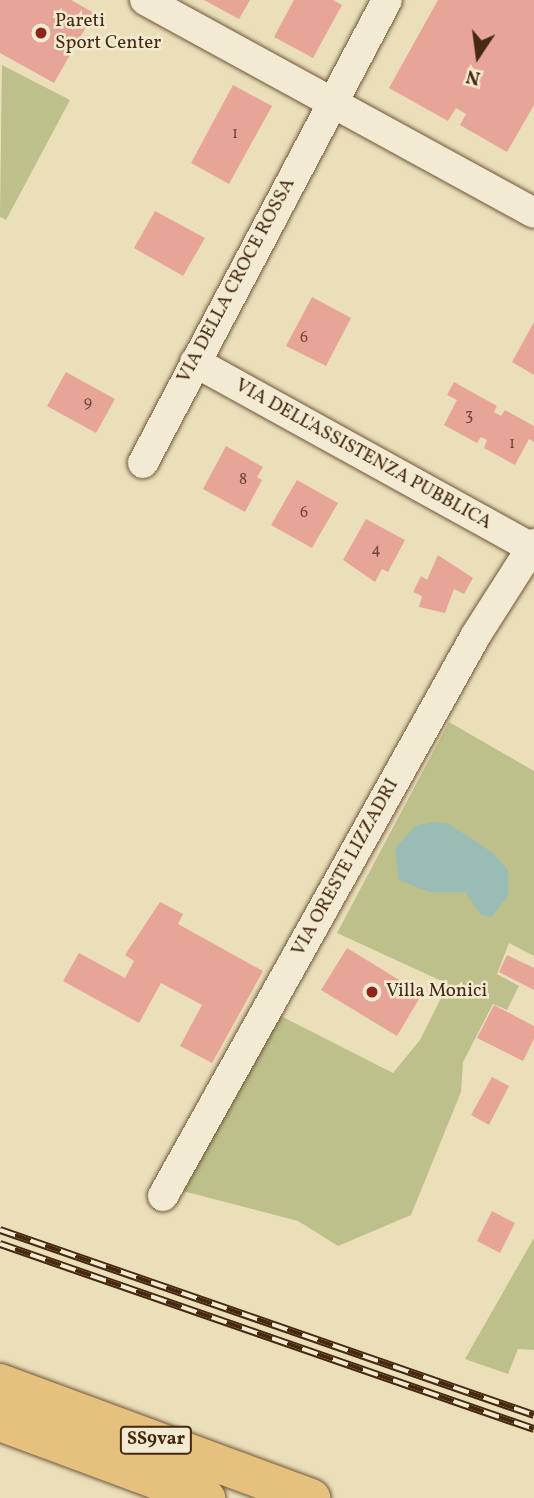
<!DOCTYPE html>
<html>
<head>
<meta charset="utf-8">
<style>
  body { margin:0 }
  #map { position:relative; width:534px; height:1498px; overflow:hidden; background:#ebdfba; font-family:Vollkorn,serif }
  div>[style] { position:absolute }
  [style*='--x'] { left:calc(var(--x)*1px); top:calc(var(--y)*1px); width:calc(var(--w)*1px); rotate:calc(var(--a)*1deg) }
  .green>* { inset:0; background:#bec08b }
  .water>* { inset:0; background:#99bcb4 }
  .building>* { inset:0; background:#e7a597 }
  .roads { filter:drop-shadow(0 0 2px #6f5639) drop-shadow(0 0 2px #6f5639) }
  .minor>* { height:30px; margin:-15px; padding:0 15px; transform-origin:15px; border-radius:15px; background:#f2ead2 }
  .highway>* { height:38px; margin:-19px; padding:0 19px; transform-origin:19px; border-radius:19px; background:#e6c07d }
  .rail>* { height:8px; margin-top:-4px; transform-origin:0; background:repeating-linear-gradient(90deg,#f2ead2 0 16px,#46290e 0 32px); box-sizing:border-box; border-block:2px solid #46290e }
  .dots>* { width:19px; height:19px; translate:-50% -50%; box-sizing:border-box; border:4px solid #f2ead2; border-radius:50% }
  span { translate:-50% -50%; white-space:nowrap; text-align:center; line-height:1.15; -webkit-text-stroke:5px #f2ead2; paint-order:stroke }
  .number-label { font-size:16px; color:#6e4830 }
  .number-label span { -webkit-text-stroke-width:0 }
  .shield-label span { padding:2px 5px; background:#f2ead2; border:2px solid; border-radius:5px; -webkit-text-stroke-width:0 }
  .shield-label { font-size:18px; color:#46290e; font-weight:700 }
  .poi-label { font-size:19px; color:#46290e }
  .left { translate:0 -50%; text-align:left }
  .street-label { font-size:19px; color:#46290e }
  .north { position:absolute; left:443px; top:21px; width:70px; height:70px; -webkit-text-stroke:5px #f2ead2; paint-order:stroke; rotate:193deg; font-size:19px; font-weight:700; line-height:28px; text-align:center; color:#46290e }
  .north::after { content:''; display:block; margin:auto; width:24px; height:32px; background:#46290e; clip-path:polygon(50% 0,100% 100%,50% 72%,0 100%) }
</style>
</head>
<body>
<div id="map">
  <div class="green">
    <div style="clip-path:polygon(2px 65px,70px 100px,6px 220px,0 217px)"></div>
    <div style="clip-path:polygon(449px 722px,534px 771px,534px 956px,509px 943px,497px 974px,519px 986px,507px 1010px,493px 1004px,463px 1062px,461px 1092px,411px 1215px,338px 1246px,298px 1221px,175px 1189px,275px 1013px,393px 1073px,420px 1040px,448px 984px,337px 933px)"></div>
    <div style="clip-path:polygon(534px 1238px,534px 1350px,518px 1349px,508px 1374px,465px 1359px)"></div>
  </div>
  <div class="water">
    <div style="clip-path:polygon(433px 822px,449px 824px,493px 853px,508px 870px,508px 896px,492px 917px,481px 915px,465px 892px,429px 892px,399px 880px,395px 849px,415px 826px)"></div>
  </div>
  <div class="building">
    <div style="clip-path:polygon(0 0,71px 0,94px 13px,54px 83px,0 53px)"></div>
    <div style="clip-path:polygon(204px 0,250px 0,239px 19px)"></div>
    <div style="clip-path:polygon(294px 0,333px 0,342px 5px,313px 58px,274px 37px)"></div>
    <div style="clip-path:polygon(438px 0,534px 0,534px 105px,507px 152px,460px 125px,466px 114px,456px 108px,448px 121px,389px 88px)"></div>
    <div style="clip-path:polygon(233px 85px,272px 106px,229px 184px,191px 163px)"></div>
    <div style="clip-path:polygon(155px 211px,205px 238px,183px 276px,134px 248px)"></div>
    <div style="clip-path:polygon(312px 297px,351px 318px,326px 366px,286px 346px)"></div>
    <div style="clip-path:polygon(534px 322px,534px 375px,512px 362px)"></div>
    <div style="clip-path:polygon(66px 372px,115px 399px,96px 433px,47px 406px)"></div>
    <div style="clip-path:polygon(454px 382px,497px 406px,494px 412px,501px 416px,505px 410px,534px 426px,534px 442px,529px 439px,515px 465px,484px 448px,487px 440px,481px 437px,477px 443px,444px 425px,457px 400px,447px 395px)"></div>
    <div style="clip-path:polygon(226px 446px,263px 467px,257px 477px,262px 480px,245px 512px,203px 489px)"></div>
    <div style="clip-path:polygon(297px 480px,338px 503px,312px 548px,271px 525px)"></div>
    <div style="clip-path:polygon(366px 519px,405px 540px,388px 572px,382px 569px,375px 582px,343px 560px)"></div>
    <div style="clip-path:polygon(438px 555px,473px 578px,464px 594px,454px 589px,445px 613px,419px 607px,422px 596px,413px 592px,421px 576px,427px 580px)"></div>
    <div style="clip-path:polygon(160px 902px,183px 914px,178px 924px,263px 971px,212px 1063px,180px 1046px,202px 1005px,161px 983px,139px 1023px,63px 981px,79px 953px,125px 978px,134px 961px,125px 955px)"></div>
    <div style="clip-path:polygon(347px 948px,422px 994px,397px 1036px,321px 990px)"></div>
    <div style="clip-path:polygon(507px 955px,534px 968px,534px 990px,499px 972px)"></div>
    <div style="clip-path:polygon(494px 1005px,534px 1026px,534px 1039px,523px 1061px,477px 1038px)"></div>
    <div style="clip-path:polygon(492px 1077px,509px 1086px,489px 1125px,471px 1115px)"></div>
    <div style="clip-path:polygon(492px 1211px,515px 1223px,500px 1253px,477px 1241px)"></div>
  </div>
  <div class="roads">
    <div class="minor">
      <div style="--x:145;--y:0;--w:443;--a:28.7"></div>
      <div style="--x:195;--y:362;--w:385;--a:28.9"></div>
      <div style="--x:143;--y:463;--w:523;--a:-62.21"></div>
      <div style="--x:163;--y:1196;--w:642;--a:-60.84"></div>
      <div style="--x:476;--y:635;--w:108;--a:-57.5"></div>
    </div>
    <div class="highway">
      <div style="--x:0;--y:1383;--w:332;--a:20.3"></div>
      <div style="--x:0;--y:1422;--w:220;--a:20.3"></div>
    </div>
  </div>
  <div class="rail">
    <div style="--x:0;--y:1230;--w:565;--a:19.11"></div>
    <div style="--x:0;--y:1244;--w:565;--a:19.11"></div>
  </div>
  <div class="dots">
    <div style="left:41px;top:33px;background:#8f2418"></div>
    <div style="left:372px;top:992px;background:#8f2418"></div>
  </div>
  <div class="number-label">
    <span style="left:235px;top:134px">1</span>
    <span style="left:304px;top:338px">6</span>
    <span style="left:88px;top:403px">9</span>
    <span style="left:469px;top:416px">3</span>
    <span style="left:512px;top:444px">1</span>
    <span style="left:243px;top:480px">8</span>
    <span style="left:304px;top:513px">6</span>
    <span style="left:376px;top:550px">4</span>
  </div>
  <div class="shield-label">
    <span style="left:156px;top:1440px">SS9var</span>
  </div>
  <div class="poi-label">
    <span class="left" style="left:55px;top:33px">Pareti<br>Sport Center</span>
    <span class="left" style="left:386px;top:992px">Villa Monici</span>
  </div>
  <div class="street-label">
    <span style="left:237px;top:281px;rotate:-62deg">VIA DELLA CROCE ROSSA</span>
    <span style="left:363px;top:455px;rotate:29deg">VIA DELL'ASSISTENZA PUBBLICA</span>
    <span style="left:346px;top:868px;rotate:-61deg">VIA ORESTE LIZZADRI</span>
  </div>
  <div class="north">N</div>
</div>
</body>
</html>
